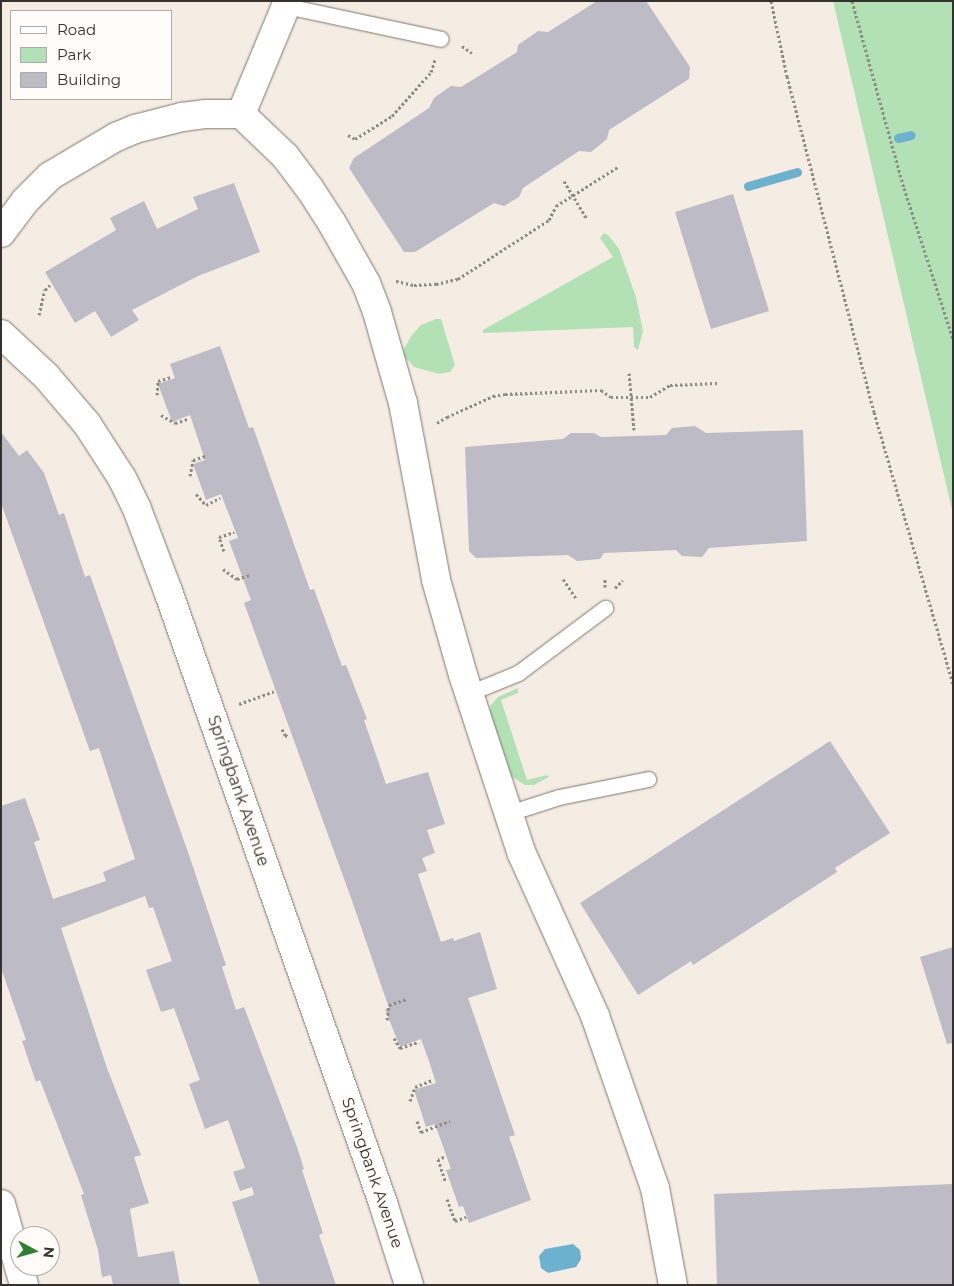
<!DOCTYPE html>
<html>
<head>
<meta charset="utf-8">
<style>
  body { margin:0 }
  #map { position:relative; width:954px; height:1286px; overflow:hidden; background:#f5ede4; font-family:Montserrat,sans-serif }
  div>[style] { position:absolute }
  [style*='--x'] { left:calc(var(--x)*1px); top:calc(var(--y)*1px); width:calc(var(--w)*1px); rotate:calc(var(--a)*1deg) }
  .green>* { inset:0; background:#b3e1b6 }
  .water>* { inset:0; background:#6cb1ce }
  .stream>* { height:9px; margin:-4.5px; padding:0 4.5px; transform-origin:4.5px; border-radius:4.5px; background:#6cb1ce }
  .building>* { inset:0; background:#bcbbc6 }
  .path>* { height:3px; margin-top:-1.5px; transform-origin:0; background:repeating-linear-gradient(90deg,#908a85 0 2.5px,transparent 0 5px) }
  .roads { filter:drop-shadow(0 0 1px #7e766e) drop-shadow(0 0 1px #7e766e) }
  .lane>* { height:15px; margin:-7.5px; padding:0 7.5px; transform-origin:7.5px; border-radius:7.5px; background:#fff }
  .street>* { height:28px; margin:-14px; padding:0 14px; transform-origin:14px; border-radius:14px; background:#fff }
  .secondary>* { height:28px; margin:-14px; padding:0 14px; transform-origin:14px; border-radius:14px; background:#fff }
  span { translate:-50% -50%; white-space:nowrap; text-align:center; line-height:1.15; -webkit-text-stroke:4.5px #fffbf8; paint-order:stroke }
  .street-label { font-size:16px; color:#34312e }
  .frame { position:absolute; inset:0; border:2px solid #34312e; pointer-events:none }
  .legend { position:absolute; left:10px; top:10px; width:162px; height:90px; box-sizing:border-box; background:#fffbf8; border:1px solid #aeaaa7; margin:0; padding:6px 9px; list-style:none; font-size:15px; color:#34312e }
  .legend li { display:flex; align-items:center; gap:10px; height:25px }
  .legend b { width:25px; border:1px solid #aeaaa7 }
  .north { position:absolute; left:10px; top:1226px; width:50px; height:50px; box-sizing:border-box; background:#fffbf8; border:1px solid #aeaaa7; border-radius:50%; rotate:96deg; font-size:14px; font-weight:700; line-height:20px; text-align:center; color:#34312e }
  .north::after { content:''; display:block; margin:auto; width:18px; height:22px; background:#2d812e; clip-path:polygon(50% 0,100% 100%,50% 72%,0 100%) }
</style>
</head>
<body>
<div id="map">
  <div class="green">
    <div style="clip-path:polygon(833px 1px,953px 1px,953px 514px)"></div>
    <div style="clip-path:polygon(604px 233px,609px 236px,619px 249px,636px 297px,643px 331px,638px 350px,634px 347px,633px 327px,483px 333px,483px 330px,613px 257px,600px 238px)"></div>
    <div style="clip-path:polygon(436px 319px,441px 319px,455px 365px,450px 372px,439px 374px,414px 367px,404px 356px,404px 348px,412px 335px,421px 325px)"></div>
    <div style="clip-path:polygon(518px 688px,518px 693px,501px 700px,527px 780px,547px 775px,549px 777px,534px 785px,525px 785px,509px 775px,489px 715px,491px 705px,498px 697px)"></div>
  </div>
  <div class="water">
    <div style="clip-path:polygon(573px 1244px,580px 1250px,581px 1259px,576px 1267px,548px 1273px,541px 1268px,539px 1256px,545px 1249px)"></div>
  </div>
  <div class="stream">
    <div style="--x:898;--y:138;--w:13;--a:-13"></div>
    <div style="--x:748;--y:186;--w:51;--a:-15.9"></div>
  </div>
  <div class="building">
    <div style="clip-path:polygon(597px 1px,646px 1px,690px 67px,689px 79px,609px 130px,607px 139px,591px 152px,579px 151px,523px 188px,519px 197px,504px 206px,494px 203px,415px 252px,404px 252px,349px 168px,354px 158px,429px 108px,434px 98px,451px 86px,461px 87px,517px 52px,518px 45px,538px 31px,548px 32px)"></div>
    <div style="clip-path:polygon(234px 183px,260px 252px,198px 276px,132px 310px,139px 320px,111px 337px,95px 311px,75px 323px,45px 272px,116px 230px,110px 218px,144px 201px,157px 229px,198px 209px,193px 197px)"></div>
    <div style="clip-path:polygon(733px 194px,769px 311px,711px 329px,675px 212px)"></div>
    <div style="clip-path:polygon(220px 346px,249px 428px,253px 427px,310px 590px,314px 589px,342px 666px,346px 665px,367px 719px,364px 720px,386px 784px,428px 772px,445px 824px,427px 830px,435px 853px,422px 858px,427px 871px,418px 874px,441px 942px,453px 938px,454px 941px,480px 932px,497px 989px,468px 998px,515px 1135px,509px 1137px,531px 1200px,469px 1223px,463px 1206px,459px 1207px,446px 1170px,451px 1169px,435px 1124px,426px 1127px,414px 1090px,436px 1083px,429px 1061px,421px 1039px,400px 1047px,385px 1009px,389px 1008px,351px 898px,244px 603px,251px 600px,229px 541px,238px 538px,221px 494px,206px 500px,193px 464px,205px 460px,190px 415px,172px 422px,158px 384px,175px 378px,170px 364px)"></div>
    <div style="clip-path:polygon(695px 426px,706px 433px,803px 430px,807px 541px,709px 548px,702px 557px,682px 556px,676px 550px,604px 553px,600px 559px,577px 561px,568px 555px,476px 558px,469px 551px,465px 447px,563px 439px,571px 433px,594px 433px,601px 437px,666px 435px,672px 428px)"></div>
    <div style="clip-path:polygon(1px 432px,19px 456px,27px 450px,44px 473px,59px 515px,64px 513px,85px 577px,90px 575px,189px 855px,226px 965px,222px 967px,236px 1010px,244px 1007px,297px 1147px,304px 1169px,302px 1170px,323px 1233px,319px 1235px,336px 1285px,260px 1285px,232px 1202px,254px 1195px,252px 1187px,240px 1191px,233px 1172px,245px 1168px,228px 1120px,205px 1129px,189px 1084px,200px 1080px,174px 1008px,161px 1012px,146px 970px,172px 961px,153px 907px,149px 908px,145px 896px,61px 928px,107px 1068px,141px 1155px,134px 1157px,149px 1203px,130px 1209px,138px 1257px,174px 1251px,180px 1285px,113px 1285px,111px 1275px,102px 1277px,98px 1250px,81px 1195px,84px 1194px,40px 1080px,36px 1082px,22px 1041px,26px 1040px,1px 968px,1px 806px,25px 798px,40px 840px,34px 842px,53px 899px,106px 881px,103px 872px,135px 859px,99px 748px,90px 751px,1px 503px)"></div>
    <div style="clip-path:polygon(830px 741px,890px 833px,835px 868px,837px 872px,693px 965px,691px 961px,638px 995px,580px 903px)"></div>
    <div style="clip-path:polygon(953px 947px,953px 1043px,947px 1044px,920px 957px)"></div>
    <div style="clip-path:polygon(953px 1184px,953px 1285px,717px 1285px,714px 1194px)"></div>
  </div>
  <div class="path">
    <div style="--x:771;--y:1;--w:77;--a:78"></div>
    <div style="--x:787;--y:76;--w:347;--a:75.5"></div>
    <div style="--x:874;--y:412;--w:283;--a:73.8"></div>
    <div style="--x:852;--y:1;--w:194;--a:74.5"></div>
    <div style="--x:904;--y:188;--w:159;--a:72"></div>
    <div style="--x:462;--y:46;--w:12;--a:35"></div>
    <div style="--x:348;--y:135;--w:8;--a:30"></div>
    <div style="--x:355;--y:139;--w:44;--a:-31.9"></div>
    <div style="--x:392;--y:116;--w:59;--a:-48.4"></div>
    <div style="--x:431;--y:72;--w:13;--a:-72"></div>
    <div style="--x:564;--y:181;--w:44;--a:58.8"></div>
    <div style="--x:396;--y:281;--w:18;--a:13"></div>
    <div style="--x:414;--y:285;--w:22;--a:-3"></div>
    <div style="--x:436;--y:284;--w:23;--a:-13"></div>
    <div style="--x:458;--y:279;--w:108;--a:-33"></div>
    <div style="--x:549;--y:220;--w:16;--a:-63"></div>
    <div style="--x:556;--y:206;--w:73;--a:-32.2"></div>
    <div style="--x:39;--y:315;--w:26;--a:-77"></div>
    <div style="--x:45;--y:290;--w:7;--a:-45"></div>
    <div style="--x:629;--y:373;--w:57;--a:85"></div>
    <div style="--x:157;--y:395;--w:14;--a:-86"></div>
    <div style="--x:158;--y:381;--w:14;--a:-17"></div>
    <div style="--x:161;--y:415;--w:16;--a:30"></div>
    <div style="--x:175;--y:423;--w:14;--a:-17"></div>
    <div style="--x:437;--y:423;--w:12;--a:-31"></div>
    <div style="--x:447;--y:417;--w:51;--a:-24.5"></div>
    <div style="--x:493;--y:396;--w:12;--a:-9"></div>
    <div style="--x:505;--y:394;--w:96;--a:-2.4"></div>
    <div style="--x:601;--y:390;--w:12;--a:35"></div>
    <div style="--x:611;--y:397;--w:39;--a:0"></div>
    <div style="--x:650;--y:397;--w:23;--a:-31"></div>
    <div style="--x:670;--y:385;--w:47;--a:-2.4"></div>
    <div style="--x:190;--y:476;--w:16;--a:-79"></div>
    <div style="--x:193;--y:460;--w:13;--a:-18"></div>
    <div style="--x:196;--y:494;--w:15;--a:48"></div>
    <div style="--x:206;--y:505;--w:16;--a:-27"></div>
    <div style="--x:224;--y:551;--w:15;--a:-110"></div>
    <div style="--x:219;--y:537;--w:16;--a:-18"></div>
    <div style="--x:223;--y:569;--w:17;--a:36"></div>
    <div style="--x:237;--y:579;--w:14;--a:-17"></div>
    <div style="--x:563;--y:579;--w:25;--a:56"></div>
    <div style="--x:605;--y:587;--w:9;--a:-90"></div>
    <div style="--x:615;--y:588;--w:11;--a:-45"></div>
    <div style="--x:239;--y:704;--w:37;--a:-20"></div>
    <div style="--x:282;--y:729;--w:7;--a:63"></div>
    <div style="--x:285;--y:735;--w:5;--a:22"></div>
    <div style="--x:387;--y:1020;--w:15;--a:-82"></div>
    <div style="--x:389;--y:1005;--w:18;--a:-19"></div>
    <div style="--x:394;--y:1038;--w:12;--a:59"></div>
    <div style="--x:400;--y:1048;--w:20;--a:-18"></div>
    <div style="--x:410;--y:1101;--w:15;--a:-70"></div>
    <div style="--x:415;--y:1087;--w:18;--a:-22"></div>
    <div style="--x:417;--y:1121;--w:12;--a:70"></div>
    <div style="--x:421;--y:1132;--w:31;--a:-21"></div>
    <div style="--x:444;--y:1157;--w:6;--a:162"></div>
    <div style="--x:438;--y:1159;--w:23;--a:72"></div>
    <div style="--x:447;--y:1199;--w:23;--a:70"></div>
    <div style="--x:455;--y:1221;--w:12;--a:-20"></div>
  </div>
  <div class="roads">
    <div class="lane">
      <div style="--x:286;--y:6;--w:158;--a:12"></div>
      <div style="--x:469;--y:693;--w:53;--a:-22.2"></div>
      <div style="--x:518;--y:673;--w:109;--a:-36.8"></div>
      <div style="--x:509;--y:813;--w:52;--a:-17.7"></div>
      <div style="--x:559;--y:797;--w:91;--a:-11.4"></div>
    </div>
    <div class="street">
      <div style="--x:241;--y:114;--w:61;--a:43.7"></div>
      <div style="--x:285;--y:156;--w:41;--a:52.9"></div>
      <div style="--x:310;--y:189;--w:40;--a:57.1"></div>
      <div style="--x:332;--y:223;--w:69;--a:60.5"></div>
      <div style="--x:366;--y:283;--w:31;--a:69"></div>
      <div style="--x:377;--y:312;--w:95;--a:74.1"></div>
      <div style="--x:403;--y:403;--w:180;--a:79.4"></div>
      <div style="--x:436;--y:580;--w:99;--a:74.1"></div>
      <div style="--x:463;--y:675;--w:188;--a:71.8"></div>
      <div style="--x:522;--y:854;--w:178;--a:65.7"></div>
      <div style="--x:595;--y:1016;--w:182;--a:70.8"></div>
      <div style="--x:655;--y:1188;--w:99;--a:79.5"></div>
      <div style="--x:1;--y:233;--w:40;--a:-53"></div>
      <div style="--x:25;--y:201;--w:35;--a:-45"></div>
      <div style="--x:50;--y:176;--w:77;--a:-30.6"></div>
      <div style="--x:116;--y:137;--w:21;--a:-23"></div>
      <div style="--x:135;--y:129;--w:49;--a:-14.3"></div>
      <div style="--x:182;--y:117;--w:23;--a:-7"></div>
      <div style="--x:205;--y:114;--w:36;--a:0"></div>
      <div style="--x:241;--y:114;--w:117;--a:-67.4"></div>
      <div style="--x:1;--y:1204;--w:84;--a:74.1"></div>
    </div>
    <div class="secondary">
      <div style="--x:1;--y:334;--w:62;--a:43"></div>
      <div style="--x:46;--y:376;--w:63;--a:49.5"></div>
      <div style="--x:87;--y:424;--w:64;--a:57.1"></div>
      <div style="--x:122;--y:478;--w:34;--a:64"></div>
      <div style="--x:137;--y:509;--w:88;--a:69.3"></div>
      <div style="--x:168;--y:591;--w:649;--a:70.64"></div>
      <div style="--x:383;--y:1203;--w:86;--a:72.4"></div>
    </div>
  </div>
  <div class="street-label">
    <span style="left:238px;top:791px;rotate:71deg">Springbank Avenue</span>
    <span style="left:372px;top:1173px;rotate:71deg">Springbank Avenue</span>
  </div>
  <div class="frame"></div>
  <ul class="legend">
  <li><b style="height:6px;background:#fff"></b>Road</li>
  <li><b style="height:14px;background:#b3e1b6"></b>Park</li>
  <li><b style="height:14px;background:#bcbbc6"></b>Building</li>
  </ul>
  <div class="north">N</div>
</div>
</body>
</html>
